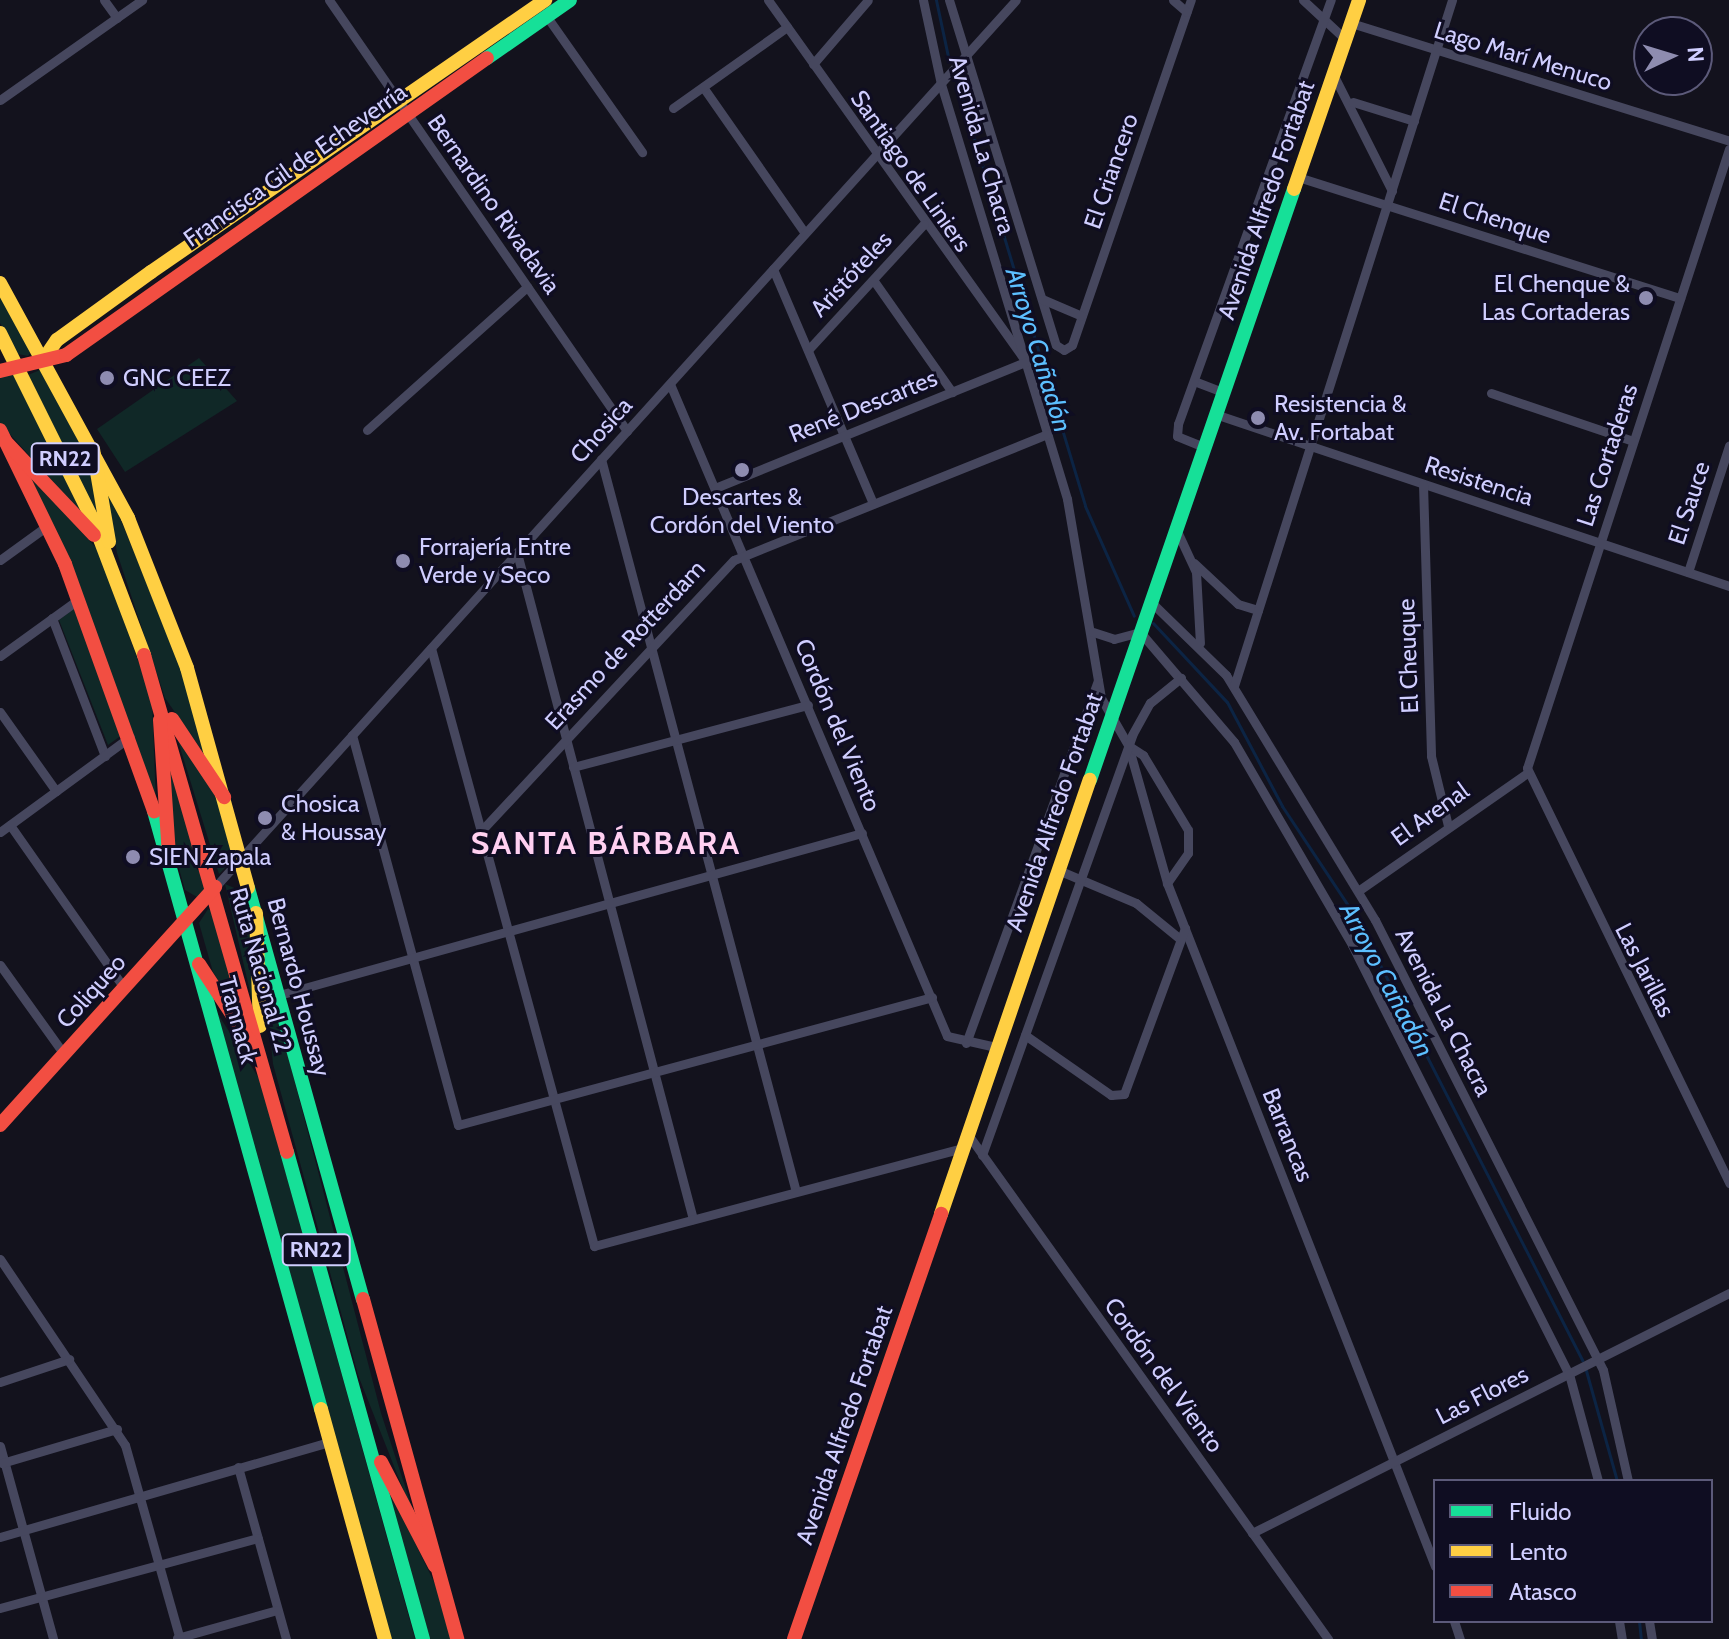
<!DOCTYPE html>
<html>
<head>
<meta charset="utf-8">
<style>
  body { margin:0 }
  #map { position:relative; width:1729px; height:1639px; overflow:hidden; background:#13121d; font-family:Cabin,sans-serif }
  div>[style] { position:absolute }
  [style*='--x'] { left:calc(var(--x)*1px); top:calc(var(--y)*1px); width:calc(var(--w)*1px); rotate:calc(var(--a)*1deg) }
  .green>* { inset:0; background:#102827 }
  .stream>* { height:3px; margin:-1.5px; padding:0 1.5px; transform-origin:1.5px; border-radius:1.5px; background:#0c2444 }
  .street>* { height:9px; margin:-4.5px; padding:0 4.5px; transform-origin:4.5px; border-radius:4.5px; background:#46475e }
  .fast>* { height:14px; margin:-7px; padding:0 7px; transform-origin:7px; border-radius:7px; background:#16e098 }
  .slow>* { height:14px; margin:-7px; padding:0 7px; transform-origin:7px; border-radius:7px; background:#ffcf43 }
  .jam>* { height:14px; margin:-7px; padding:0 7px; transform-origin:7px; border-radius:7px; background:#f24e42 }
  .dots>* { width:22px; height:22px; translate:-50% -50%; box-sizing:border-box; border:4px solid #0f0d22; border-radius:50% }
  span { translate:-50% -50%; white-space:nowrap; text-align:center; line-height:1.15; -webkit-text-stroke:6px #0f0d22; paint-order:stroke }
  .shield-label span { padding:2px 6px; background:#0f0d22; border:2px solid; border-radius:6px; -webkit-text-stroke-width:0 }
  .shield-label { font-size:22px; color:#d0ceff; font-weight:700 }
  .street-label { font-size:24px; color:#d0ceff }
  .poi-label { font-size:24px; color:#d0ceff }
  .right { translate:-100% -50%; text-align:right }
  .left { translate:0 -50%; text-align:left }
  .water-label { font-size:26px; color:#5cbfff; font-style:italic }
  .district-label { font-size:32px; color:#ffd0f1; font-weight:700; letter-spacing:2px }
  .legend { position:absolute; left:1433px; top:1479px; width:280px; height:144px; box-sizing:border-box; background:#0f0d22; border:2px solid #5c5a7a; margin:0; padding:10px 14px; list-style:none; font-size:24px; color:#d0ceff }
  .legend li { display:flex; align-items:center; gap:16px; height:40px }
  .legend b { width:40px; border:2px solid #5c5a7a }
  .north { position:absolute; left:1633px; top:16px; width:80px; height:80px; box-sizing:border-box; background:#0f0d22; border:2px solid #5c5a7a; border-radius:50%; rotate:86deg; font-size:22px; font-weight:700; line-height:32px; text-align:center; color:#d0ceff }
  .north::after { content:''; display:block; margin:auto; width:28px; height:36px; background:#8e8cb0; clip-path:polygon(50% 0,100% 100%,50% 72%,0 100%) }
</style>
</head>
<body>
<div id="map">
  <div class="green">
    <div style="clip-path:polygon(0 291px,32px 351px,28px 356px,18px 354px,0 323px)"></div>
    <div style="clip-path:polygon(199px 358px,237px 401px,125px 472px,97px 429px)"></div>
    <div style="clip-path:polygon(40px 370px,91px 464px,103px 531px,28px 375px)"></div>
    <div style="clip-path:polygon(13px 374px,88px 521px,0 423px,0 377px)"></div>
    <div style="clip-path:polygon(25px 469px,98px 550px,152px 699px,156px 803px)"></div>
    <div style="clip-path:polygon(105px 482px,179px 661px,209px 761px,165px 698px,117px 553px)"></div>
    <div style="clip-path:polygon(75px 608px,122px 735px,108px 745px,59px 620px)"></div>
    <div style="clip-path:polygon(174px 728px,212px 778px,234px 859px,219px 874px)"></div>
    <div style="clip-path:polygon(165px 729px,208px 885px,197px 897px,185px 890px,167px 826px)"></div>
    <div style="clip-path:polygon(225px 884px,239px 890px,254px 940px,255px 1013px)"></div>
    <div style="clip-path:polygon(208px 909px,213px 911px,251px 1034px,213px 972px,199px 923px)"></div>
    <div style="clip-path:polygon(263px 960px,381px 1413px,420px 1532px,358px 1375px,273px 1064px)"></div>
    <div style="clip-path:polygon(216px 1011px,260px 1080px,415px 1639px,389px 1639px)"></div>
    <div style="clip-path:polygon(386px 1483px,435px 1584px,452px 1639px,429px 1639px)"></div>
  </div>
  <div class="stream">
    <div style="--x:936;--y:0;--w:62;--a:78"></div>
    <div style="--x:956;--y:78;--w:447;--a:73.2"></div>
    <div style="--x:1085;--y:506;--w:120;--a:66"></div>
    <div style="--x:1153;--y:623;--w:108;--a:46.9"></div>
    <div style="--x:1227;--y:702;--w:118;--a:62.1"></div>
    <div style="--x:1282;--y:806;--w:132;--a:56.4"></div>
    <div style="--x:1355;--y:916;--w:499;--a:62.9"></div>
    <div style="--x:1585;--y:1367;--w:118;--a:74.3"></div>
    <div style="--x:1639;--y:1621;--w:18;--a:84"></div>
  </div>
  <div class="street">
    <div style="--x:104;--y:0;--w:22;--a:54"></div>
    <div style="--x:329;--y:0;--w:524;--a:55.34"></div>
    <div style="--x:768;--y:0;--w:445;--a:54.5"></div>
    <div style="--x:923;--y:0;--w:86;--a:77.9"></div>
    <div style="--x:941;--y:84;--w:434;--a:73.1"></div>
    <div style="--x:1067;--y:499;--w:202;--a:80.3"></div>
    <div style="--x:1101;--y:698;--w:54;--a:60.1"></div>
    <div style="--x:1128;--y:745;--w:143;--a:74.2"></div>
    <div style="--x:1167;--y:883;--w:734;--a:68.58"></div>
    <div style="--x:949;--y:0;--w:361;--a:72.8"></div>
    <div style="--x:1056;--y:345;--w:9;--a:32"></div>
    <div style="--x:1064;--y:350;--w:9;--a:-32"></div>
    <div style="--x:1072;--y:345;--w:365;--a:-71"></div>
    <div style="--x:1173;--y:0;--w:18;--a:41"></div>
    <div style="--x:1303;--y:0;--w:57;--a:42.9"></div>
    <div style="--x:545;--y:14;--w:169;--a:54.9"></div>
    <div style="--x:1351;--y:23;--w:396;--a:17.3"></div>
    <div style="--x:813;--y:64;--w:84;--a:-49.3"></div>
    <div style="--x:1333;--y:74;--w:131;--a:63.2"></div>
    <div style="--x:703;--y:87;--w:178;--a:55.1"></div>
    <div style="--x:0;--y:100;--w:174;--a:-35.2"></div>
    <div style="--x:1353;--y:102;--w:64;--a:17.3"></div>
    <div style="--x:673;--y:108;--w:140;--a:-35.4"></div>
    <div style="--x:1729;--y:149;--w:651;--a:108.07"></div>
    <div style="--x:1527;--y:768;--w:462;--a:64"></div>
    <div style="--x:1298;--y:177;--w:401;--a:17.6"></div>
    <div style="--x:773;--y:269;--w:255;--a:66.9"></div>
    <div style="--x:874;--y:281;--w:136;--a:54.9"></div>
    <div style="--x:1042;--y:299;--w:43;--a:23"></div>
    <div style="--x:808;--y:350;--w:171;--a:-47.4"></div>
    <div style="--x:1194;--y:381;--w:31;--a:21"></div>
    <div style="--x:670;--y:384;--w:708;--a:66.98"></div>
    <div style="--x:947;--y:1036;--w:50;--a:12.7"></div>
    <div style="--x:1491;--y:393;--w:150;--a:18.7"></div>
    <div style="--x:1215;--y:414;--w:542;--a:18.5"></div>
    <div style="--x:367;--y:430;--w:215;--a:-41.8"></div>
    <div style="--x:1204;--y:447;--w:29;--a:-158"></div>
    <div style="--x:1177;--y:436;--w:12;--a:-85"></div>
    <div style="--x:1178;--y:424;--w:451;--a:-70.2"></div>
    <div style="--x:601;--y:459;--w:758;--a:75.1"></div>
    <div style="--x:1423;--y:484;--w:272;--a:88.3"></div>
    <div style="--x:1431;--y:756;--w:72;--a:76.3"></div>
    <div style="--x:715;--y:488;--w:336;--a:-22.1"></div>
    <div style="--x:1176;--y:529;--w:47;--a:65.1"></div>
    <div style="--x:1196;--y:572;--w:71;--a:86.8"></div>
    <div style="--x:517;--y:553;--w:689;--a:75.2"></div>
    <div style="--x:0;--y:560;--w:58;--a:-35.9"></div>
    <div style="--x:1194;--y:563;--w:60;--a:43"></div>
    <div style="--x:1238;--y:604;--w:21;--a:17"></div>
    <div style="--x:1688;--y:572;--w:133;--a:-72"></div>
    <div style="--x:1151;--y:602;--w:105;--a:44.2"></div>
    <div style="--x:1226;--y:675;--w:287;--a:58.7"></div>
    <div style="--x:1375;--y:920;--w:504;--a:63.13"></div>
    <div style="--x:1603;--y:1370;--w:114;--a:77.3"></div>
    <div style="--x:52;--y:618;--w:148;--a:69"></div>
    <div style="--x:1093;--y:632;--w:22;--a:18"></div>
    <div style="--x:1114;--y:639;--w:27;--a:-15"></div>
    <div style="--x:1140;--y:632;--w:145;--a:49.5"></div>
    <div style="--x:1234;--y:742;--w:235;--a:59.8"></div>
    <div style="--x:1352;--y:945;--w:481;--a:63.2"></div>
    <div style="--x:1569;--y:1374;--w:111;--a:74.8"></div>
    <div style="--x:431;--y:648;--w:620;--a:74.75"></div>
    <div style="--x:594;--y:1246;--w:381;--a:-14.9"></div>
    <div style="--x:0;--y:656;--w:97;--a:-35.8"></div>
    <div style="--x:1234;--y:686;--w:720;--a:-72.37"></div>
    <div style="--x:0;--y:712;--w:97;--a:54.7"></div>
    <div style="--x:352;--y:735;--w:404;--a:74.8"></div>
    <div style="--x:458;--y:1125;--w:491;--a:-15.1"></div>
    <div style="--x:1129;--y:746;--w:17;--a:33"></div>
    <div style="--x:1143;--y:755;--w:87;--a:59"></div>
    <div style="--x:1188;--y:830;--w:23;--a:90"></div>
    <div style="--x:1188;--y:853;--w:37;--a:125"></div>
    <div style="--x:573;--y:767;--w:243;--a:-14.8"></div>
    <div style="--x:10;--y:825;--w:199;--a:55"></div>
    <div style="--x:481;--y:831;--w:371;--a:-47"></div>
    <div style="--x:734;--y:560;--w:338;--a:-21.9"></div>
    <div style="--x:0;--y:832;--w:161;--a:-36.2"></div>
    <div style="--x:1058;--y:870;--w:85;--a:22.9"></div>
    <div style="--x:1136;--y:903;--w:57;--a:39.3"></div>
    <div style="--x:215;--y:887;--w:1195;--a:-47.92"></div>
    <div style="--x:1358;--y:891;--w:206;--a:-34.9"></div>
    <div style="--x:0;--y:965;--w:110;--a:54.3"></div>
    <div style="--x:279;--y:995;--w:605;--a:-15.53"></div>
    <div style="--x:1025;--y:1035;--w:105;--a:34.9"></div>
    <div style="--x:1111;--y:1095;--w:13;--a:-4"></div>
    <div style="--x:1124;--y:1094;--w:177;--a:-69.8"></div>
    <div style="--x:966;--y:1043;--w:386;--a:-70"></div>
    <div style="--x:967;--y:1133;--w:622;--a:54.49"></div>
    <div style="--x:982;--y:1155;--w:446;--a:-70.3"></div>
    <div style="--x:1132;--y:735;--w:37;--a:-61"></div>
    <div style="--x:1150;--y:703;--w:40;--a:-39"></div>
    <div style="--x:0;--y:1259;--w:224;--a:56.1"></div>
    <div style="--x:125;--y:1445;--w:202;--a:74.2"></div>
    <div style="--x:0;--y:1382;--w:73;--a:-18.4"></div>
    <div style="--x:0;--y:1446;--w:200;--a:74.6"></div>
    <div style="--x:2;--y:1463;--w:120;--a:-16.5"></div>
    <div style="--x:238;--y:1467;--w:179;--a:74.4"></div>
    <div style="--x:1252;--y:1533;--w:534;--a:-26.71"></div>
    <div style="--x:0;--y:1537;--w:343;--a:-16.1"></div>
    <div style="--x:0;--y:1608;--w:267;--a:-15.2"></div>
    <div style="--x:1454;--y:1621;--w:19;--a:72"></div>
    <div style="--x:1619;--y:1621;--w:18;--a:81"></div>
    <div style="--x:1649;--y:1621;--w:18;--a:81"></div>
    <div style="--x:177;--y:1638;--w:104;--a:-15.6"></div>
  </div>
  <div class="fast">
    <div style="--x:487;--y:58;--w:101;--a:-34.9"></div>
    <div style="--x:1090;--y:780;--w:625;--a:-70.96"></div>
    <div style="--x:154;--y:811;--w:621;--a:74.4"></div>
    <div style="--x:248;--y:888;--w:427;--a:74.4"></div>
    <div style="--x:287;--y:1152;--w:506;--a:74.4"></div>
  </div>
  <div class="slow">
    <div style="--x:1294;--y:189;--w:200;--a:-71"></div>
    <div style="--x:0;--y:283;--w:268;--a:61.4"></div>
    <div style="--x:128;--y:518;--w:161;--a:68.5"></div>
    <div style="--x:187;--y:668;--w:228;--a:74.5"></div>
    <div style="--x:0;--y:333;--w:207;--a:63.6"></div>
    <div style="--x:92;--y:518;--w:147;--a:69.2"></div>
    <div style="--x:44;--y:359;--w:23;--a:-56"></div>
    <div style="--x:57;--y:340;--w:116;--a:-35.9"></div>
    <div style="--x:151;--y:272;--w:479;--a:-34.6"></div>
    <div style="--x:93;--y:449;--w:94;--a:80.2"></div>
    <div style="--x:256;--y:913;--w:113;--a:88"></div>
    <div style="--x:941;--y:1214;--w:459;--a:-71.1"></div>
    <div style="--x:321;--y:1409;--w:239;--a:74.5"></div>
  </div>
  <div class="jam">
    <div style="--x:0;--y:371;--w:68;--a:-13.6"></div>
    <div style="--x:66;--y:355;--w:515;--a:-35.2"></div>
    <div style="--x:0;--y:430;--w:149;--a:64.1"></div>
    <div style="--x:65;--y:564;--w:263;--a:70.2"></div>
    <div style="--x:6;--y:442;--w:128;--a:46.6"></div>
    <div style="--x:144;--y:655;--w:517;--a:73.95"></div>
    <div style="--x:172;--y:719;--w:94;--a:56.3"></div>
    <div style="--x:160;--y:720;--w:135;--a:86.2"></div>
    <div style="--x:199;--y:964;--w:108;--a:56.8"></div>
    <div style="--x:0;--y:1125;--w:321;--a:-47.9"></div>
    <div style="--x:363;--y:1299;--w:353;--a:74.5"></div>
    <div style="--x:381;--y:1462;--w:117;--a:62.6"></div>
    <div style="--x:794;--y:1639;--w:450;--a:-70.9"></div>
  </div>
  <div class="dots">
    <div style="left:1646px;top:298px;background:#8e8cb0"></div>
    <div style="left:107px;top:378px;background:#8e8cb0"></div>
    <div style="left:1258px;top:418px;background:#8e8cb0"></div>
    <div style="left:742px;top:470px;background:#8e8cb0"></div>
    <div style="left:403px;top:561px;background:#8e8cb0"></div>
    <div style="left:265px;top:818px;background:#8e8cb0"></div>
    <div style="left:133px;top:857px;background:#8e8cb0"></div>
  </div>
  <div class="shield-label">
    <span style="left:65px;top:459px">RN22</span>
    <span style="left:316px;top:1250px">RN22</span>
  </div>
  <div class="street-label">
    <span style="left:1523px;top:56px;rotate:17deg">Lago Marí Menuco</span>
    <span style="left:982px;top:145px;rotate:74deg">Avenida La Chacra</span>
    <span style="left:295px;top:165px;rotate:-35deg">Francisca Gil de Echeverría</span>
    <span style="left:911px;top:171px;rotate:55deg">Santiago de Liniers</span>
    <span style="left:1111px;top:171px;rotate:-71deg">El Criancero</span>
    <span style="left:1266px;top:200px;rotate:-71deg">Avenida Alfredo Fortabat</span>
    <span style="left:494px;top:204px;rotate:55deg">Bernardino Rivadavia</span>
    <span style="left:1495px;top:218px;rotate:18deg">El Chenque</span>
    <span style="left:851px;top:274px;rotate:-47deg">Aristóteles</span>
    <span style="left:863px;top:406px;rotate:-22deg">René Descartes</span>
    <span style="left:601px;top:430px;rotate:-48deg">Chosica</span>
    <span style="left:1607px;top:455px;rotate:-72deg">Las Cortaderas</span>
    <span style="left:1479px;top:481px;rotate:18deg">Resistencia</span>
    <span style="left:1689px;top:503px;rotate:-72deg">El Sauce</span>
    <span style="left:625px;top:645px;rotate:-47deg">Erasmo de Rotterdam</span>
    <span style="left:1408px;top:656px;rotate:-92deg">El Cheuque</span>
    <span style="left:838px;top:725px;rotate:67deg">Cordón del Viento</span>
    <span style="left:1054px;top:812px;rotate:-71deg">Avenida Alfredo Fortabat</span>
    <span style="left:1430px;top:814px;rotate:-36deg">El Arenal</span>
    <span style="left:261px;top:970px;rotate:74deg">Ruta Nacional 22</span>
    <span style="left:1645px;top:970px;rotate:63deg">Las Jarillas</span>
    <span style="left:299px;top:987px;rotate:75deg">Bernardo Houssay</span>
    <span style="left:91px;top:991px;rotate:-48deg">Coliqueo</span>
    <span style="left:1444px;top:1012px;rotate:63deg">Avenida La Chacra</span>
    <span style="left:238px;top:1020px;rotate:75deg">Trannack</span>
    <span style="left:1288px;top:1135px;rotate:68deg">Barrancas</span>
    <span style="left:1164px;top:1375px;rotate:54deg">Cordón del Viento</span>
    <span style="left:1482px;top:1395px;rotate:-27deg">Las Flores</span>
    <span style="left:844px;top:1425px;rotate:-71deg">Avenida Alfredo Fortabat</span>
  </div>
  <div class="poi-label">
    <span class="right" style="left:1630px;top:298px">El Chenque &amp;<br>Las Cortaderas</span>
    <span class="left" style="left:123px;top:378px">GNC CEEZ</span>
    <span class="left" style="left:1274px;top:418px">Resistencia &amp;<br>Av. Fortabat</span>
    <span style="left:742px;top:511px">Descartes &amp;<br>Cordón del Viento</span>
    <span class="left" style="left:419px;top:561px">Forrajería Entre<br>Verde y Seco</span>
    <span class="left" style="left:281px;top:818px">Chosica<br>&amp; Houssay</span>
    <span class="left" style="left:149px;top:857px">SIEN Zapala</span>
  </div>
  <div class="water-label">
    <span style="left:1038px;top:350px;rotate:73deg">Arroyo Cañadón</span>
    <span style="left:1386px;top:980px;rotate:62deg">Arroyo Cañadón</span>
  </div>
  <div class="district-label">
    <span style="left:606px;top:843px">SANTA BÁRBARA</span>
  </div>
  <ul class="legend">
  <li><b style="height:10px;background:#16e098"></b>Fluido</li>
  <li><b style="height:10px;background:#ffcf43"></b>Lento</li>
  <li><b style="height:10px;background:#f24e42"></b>Atasco</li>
  </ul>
  <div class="north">N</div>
</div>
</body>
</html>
